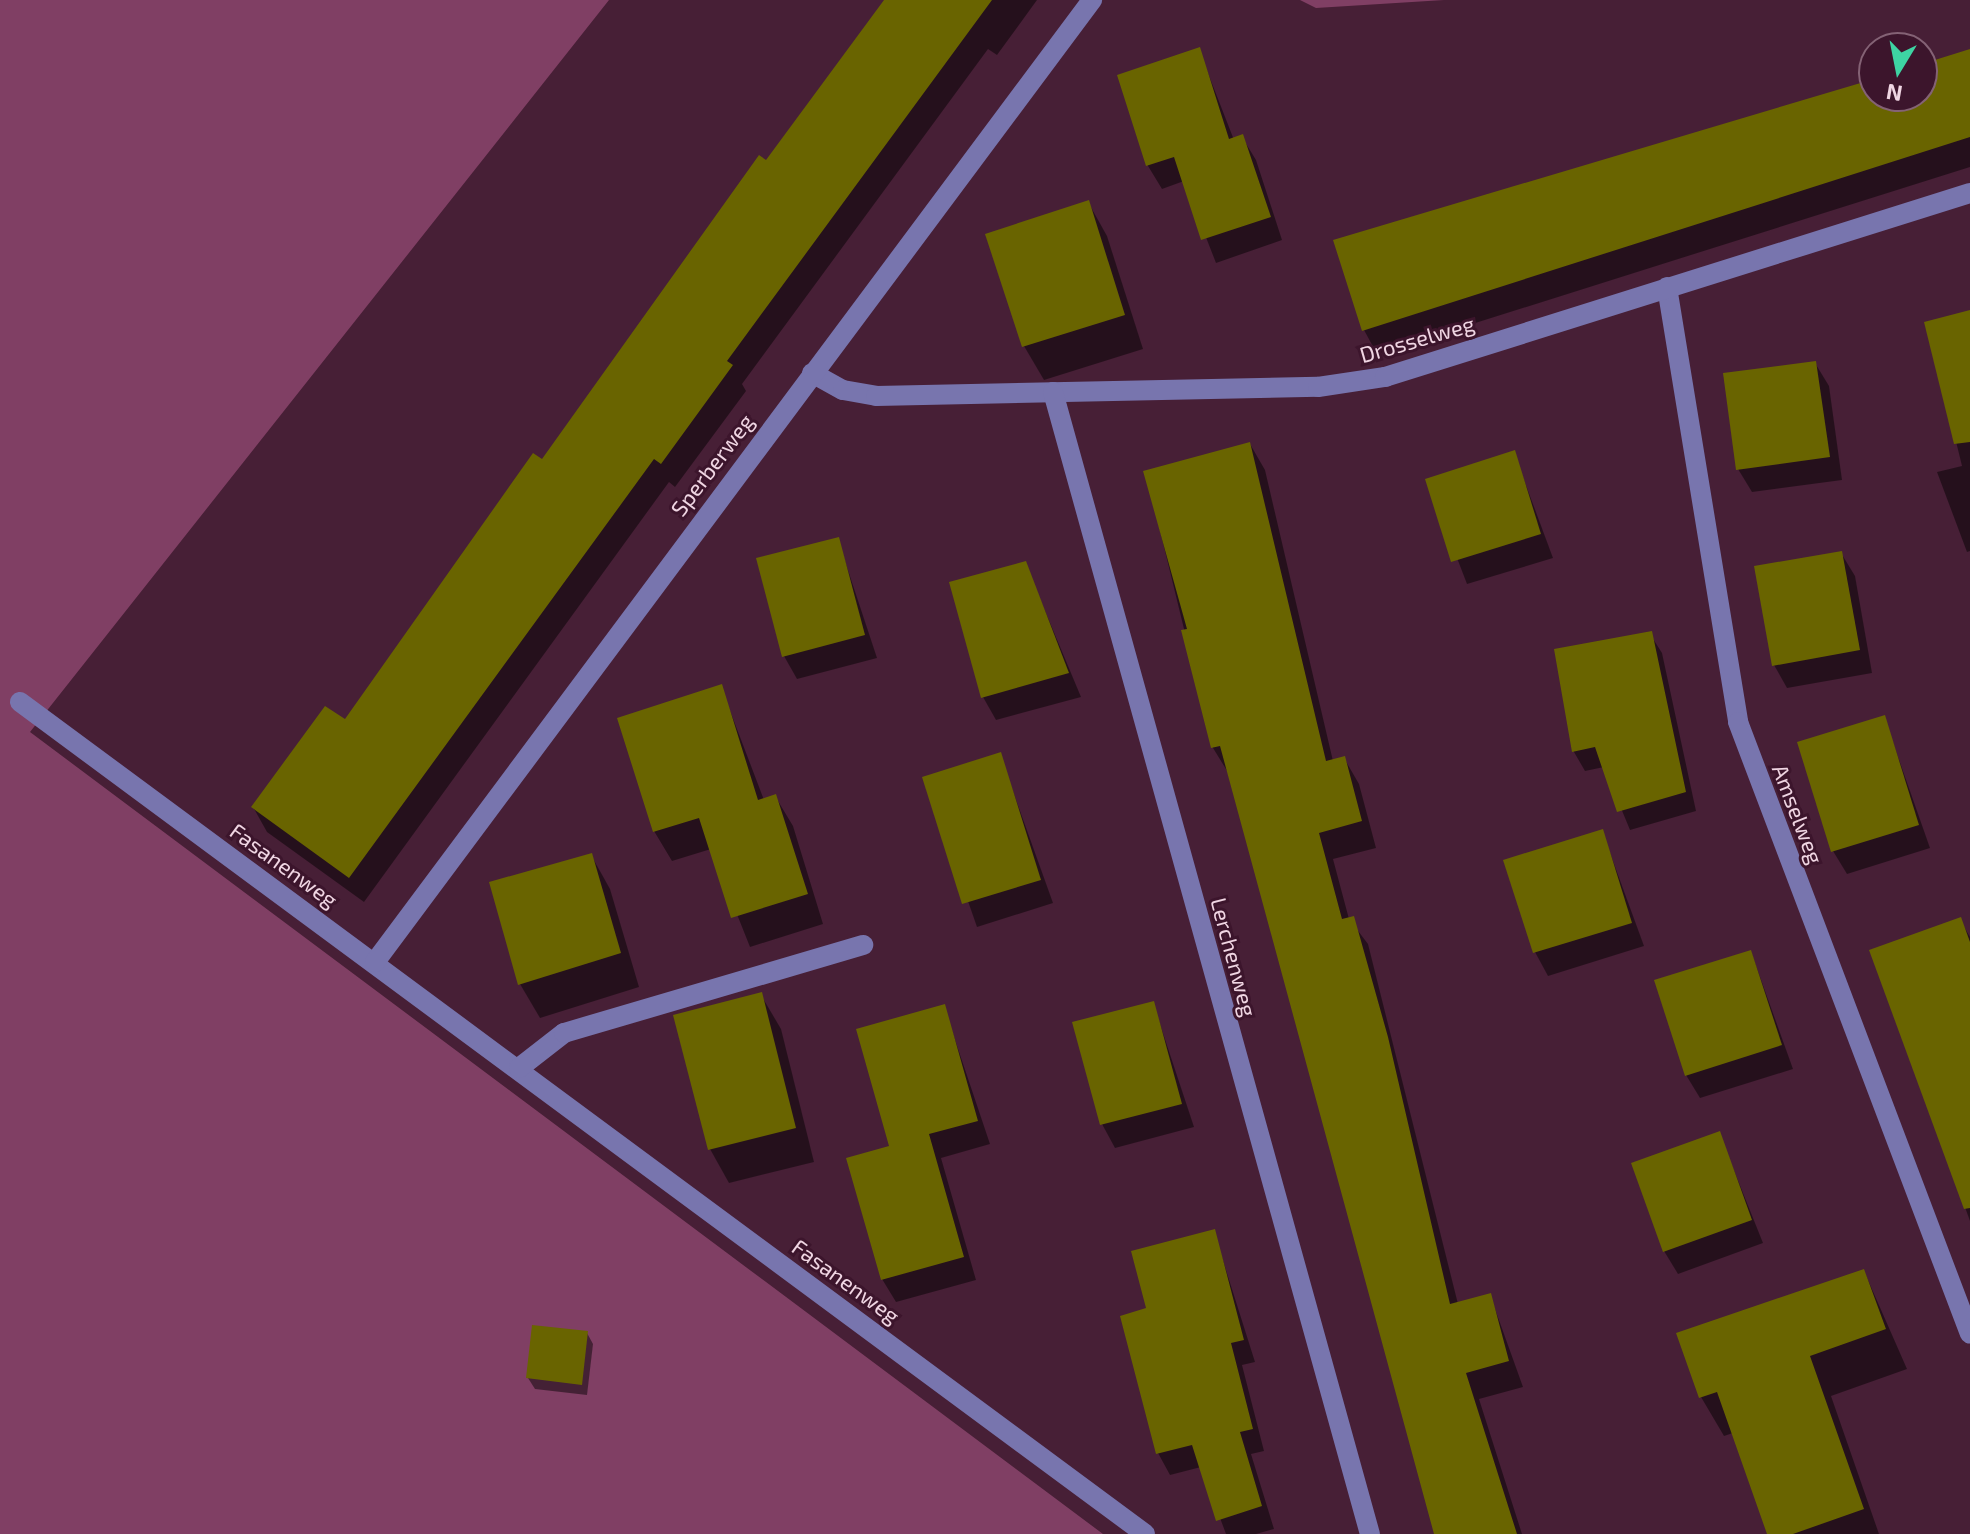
<!DOCTYPE html>
<html>
<head>
<meta charset="utf-8">
<style>
  body { margin:0 }
  #map { position:relative; width:1970px; height:1534px; overflow:hidden; background:#471f36; font-family:"Exo 2",sans-serif }
  div>[style] { position:absolute }
  [style*='--x'] { left:calc(var(--x)*1px); top:calc(var(--y)*1px); width:calc(var(--w)*1px); rotate:calc(var(--a)*1deg) }
  .green>* { inset:0; background:#803f64 }
  .shadow>* { inset:0; background:#0007 }
  .building>* { inset:0; background:#696400 }
  .minor>* { height:20px; margin:-10px; padding:0 10px; transform-origin:10px; border-radius:10px; background:#7875ae }
  span { translate:-50% -50%; white-space:nowrap; text-align:center; line-height:1.15; -webkit-text-stroke:6px #3c152c; paint-order:stroke }
  .street-label { font-size:22px; color:#f0d6e3 }
  .north { position:absolute; left:1858px; top:32px; width:80px; height:80px; box-sizing:border-box; background:#3c152c; border:2px solid #846275; border-radius:50%; rotate:190deg; font-size:22px; font-weight:700; line-height:32px; text-align:center; color:#f0d6e3 }
  .north::after { content:''; display:block; margin:auto; width:28px; height:36px; background:#3ed4a3; clip-path:polygon(50% 0,100% 100%,50% 72%,0 100%) }
</style>
</head>
<body>
<div id="map">
  <div class="green">
    <div style="clip-path:polygon(0 0,609px 0,30px 732px,1103px 1534px,0 1534px)"></div>
    <div style="clip-path:polygon(1300px 0,1444px 0,1316px 8px)"></div>
  </div>
  <div class="shadow">
    <div style="clip-path:polygon(896px 0,1037px 0,997px 55px,988px 49px,742px 384px,746px 391px,675px 487px,669px 482px,364px 902px,267px 832px,253px 807px,345px 722px)"></div>
    <div style="clip-path:polygon(1199px 50px,1234px 140px,1242px 137px,1256px 160px,1282px 240px,1216px 263px,1184px 181px,1162px 189px,1148px 166px,1119px 76px)"></div>
    <div style="clip-path:polygon(1970px 51px,1970px 167px,1377px 354px,1364px 330px,1874px 81px,1874px 96px,1922px 96px,1922px 66px)"></div>
    <div style="clip-path:polygon(1088px 202px,1107px 236px,1143px 349px,1044px 380px,1024px 346px,988px 235px)"></div>
    <div style="clip-path:polygon(1970px 312px,1970px 551px,1967px 552px,1937px 472px,1962px 466px,1927px 323px)"></div>
    <div style="clip-path:polygon(1815px 363px,1829px 386px,1842px 480px,1752px 492px,1738px 469px)"></div>
    <div style="clip-path:polygon(1250px 444px,1265px 470px,1333px 761px,1344px 758px,1359px 784px,1376px 848px,1333px 859px,1349px 919px,1368px 944px,1458px 1304px,1490px 1295px,1523px 1387px,1479px 1399px,1522px 1534px,1438px 1534px,1229px 774px,1213px 748px,1146px 473px)"></div>
    <div style="clip-path:polygon(1514px 453px,1553px 558px,1467px 584px,1427px 480px)"></div>
    <div style="clip-path:polygon(838px 540px,877px 658px,797px 679px,784px 656px)"></div>
    <div style="clip-path:polygon(1841px 553px,1855px 576px,1872px 673px,1787px 688px,1774px 665px)"></div>
    <div style="clip-path:polygon(1025px 563px,1081px 697px,996px 720px,983px 697px)"></div>
    <div style="clip-path:polygon(1650px 634px,1662px 653px,1696px 811px,1630px 830px,1604px 767px,1585px 771px,1574px 752px,1556px 651px)"></div>
    <div style="clip-path:polygon(721px 687px,764px 800px,775px 796px,793px 826px,823px 924px,750px 947px,711px 849px,672px 861px,654px 831px)"></div>
    <div style="clip-path:polygon(1884px 717px,1930px 848px,1847px 874px,1833px 851px)"></div>
    <div style="clip-path:polygon(1000px 755px,1053px 903px,977px 927px,925px 778px)"></div>
    <div style="clip-path:polygon(1602px 831px,1644px 946px,1548px 976px,1535px 952px)"></div>
    <div style="clip-path:polygon(591px 855px,610px 889px,639px 987px,540px 1018px,520px 984px)"></div>
    <div style="clip-path:polygon(1960px 920px,1970px 937px,1970px 1221px,1872px 951px)"></div>
    <div style="clip-path:polygon(1751px 952px,1793px 1069px,1700px 1098px,1686px 1075px)"></div>
    <div style="clip-path:polygon(761px 995px,781px 1029px,814px 1162px,729px 1183px,710px 1149px)"></div>
    <div style="clip-path:polygon(1153px 1003px,1194px 1127px,1115px 1148px,1102px 1124px)"></div>
    <div style="clip-path:polygon(944px 1007px,990px 1144px,941px 1158px,976px 1280px,896px 1302px,882px 1279px,892px 1147px)"></div>
    <div style="clip-path:polygon(1719px 1133px,1763px 1243px,1678px 1274px,1664px 1251px)"></div>
    <div style="clip-path:polygon(1214px 1232px,1255px 1362px,1242px 1365px,1264px 1451px,1251px 1454px,1274px 1529px,1256px 1534px,1226px 1534px,1201px 1467px,1170px 1475px,1158px 1453px,1148px 1310px)"></div>
    <div style="clip-path:polygon(1864px 1271px,1907px 1369px,1831px 1396px,1879px 1534px,1769px 1534px,1733px 1433px,1724px 1436px,1701px 1397px)"></div>
    <div style="clip-path:polygon(587px 1333px,593px 1344px,587px 1395px,535px 1389px,528px 1378px)"></div>
  </div>
  <div class="building">
    <div style="clip-path:polygon(884px 0,992px 0,727px 361px,733px 365px,661px 464px,654px 459px,349px 878px,251px 807px,325px 706px,345px 719px,533px 453px,542px 459px,759px 155px,766px 160px)"></div>
    <div style="clip-path:polygon(1200px 47px,1229px 139px,1243px 134px,1271px 217px,1201px 240px,1174px 157px,1146px 166px,1117px 75px)"></div>
    <div style="clip-path:polygon(1970px 49px,1970px 137px,1362px 331px,1333px 240px,1874px 79px,1874px 96px,1922px 96px,1922px 64px)"></div>
    <div style="clip-path:polygon(1089px 200px,1125px 315px,1022px 347px,985px 234px)"></div>
    <div style="clip-path:polygon(1970px 310px,1970px 442px,1954px 444px,1924px 322px)"></div>
    <div style="clip-path:polygon(1816px 361px,1830px 457px,1736px 470px,1723px 373px)"></div>
    <div style="clip-path:polygon(1250px 442px,1326px 761px,1345px 756px,1362px 821px,1319px 833px,1342px 919px,1354px 916px,1388px 1037px,1450px 1304px,1491px 1293px,1509px 1361px,1466px 1373px,1517px 1534px,1434px 1534px,1220px 746px,1211px 748px,1181px 630px,1187px 629px,1143px 471px)"></div>
    <div style="clip-path:polygon(1515px 450px,1541px 534px,1451px 562px,1425px 479px)"></div>
    <div style="clip-path:polygon(839px 537px,865px 635px,782px 657px,756px 558px)"></div>
    <div style="clip-path:polygon(1842px 551px,1860px 650px,1772px 666px,1754px 566px)"></div>
    <div style="clip-path:polygon(1026px 561px,1069px 673px,981px 698px,949px 582px)"></div>
    <div style="clip-path:polygon(1652px 631px,1686px 792px,1617px 812px,1595px 747px,1572px 752px,1554px 649px)"></div>
    <div style="clip-path:polygon(722px 684px,758px 800px,776px 794px,808px 894px,731px 918px,699px 818px,653px 832px,617px 718px)"></div>
    <div style="clip-path:polygon(1885px 715px,1919px 825px,1831px 852px,1797px 742px)"></div>
    <div style="clip-path:polygon(1001px 752px,1041px 880px,962px 904px,922px 777px)"></div>
    <div style="clip-path:polygon(1603px 829px,1632px 923px,1533px 953px,1503px 860px)"></div>
    <div style="clip-path:polygon(592px 853px,621px 953px,518px 985px,489px 882px)"></div>
    <div style="clip-path:polygon(1961px 917px,1970px 942px,1970px 1208px,1964px 1209px,1869px 950px)"></div>
    <div style="clip-path:polygon(1751px 950px,1782px 1045px,1685px 1076px,1654px 980px)"></div>
    <div style="clip-path:polygon(762px 992px,796px 1128px,708px 1150px,673px 1015px)"></div>
    <div style="clip-path:polygon(1154px 1001px,1182px 1104px,1100px 1125px,1072px 1022px)"></div>
    <div style="clip-path:polygon(945px 1004px,978px 1121px,929px 1134px,964px 1257px,881px 1280px,846px 1158px,889px 1146px,856px 1029px)"></div>
    <div style="clip-path:polygon(1720px 1131px,1752px 1220px,1663px 1252px,1631px 1163px)"></div>
    <div style="clip-path:polygon(1215px 1229px,1244px 1340px,1231px 1343px,1253px 1429px,1240px 1432px,1262px 1506px,1216px 1521px,1192px 1445px,1156px 1454px,1120px 1316px,1146px 1308px,1131px 1251px)"></div>
    <div style="clip-path:polygon(1864px 1269px,1886px 1329px,1810px 1356px,1864px 1509px,1793px 1534px,1767px 1534px,1717px 1392px,1699px 1398px,1676px 1333px)"></div>
    <div style="clip-path:polygon(532px 1325px,588px 1331px,582px 1385px,526px 1378px)"></div>
  </div>
  <div class="minor">
    <div style="--x:1667;--y:287;--w:441;--a:80.7"></div>
    <div style="--x:1738;--y:722;--w:654;--a:69.24"></div>
    <div style="--x:812;--y:373;--w:35;--a:29"></div>
    <div style="--x:843;--y:390;--w:34;--a:10"></div>
    <div style="--x:876;--y:396;--w:442;--a:-1.2"></div>
    <div style="--x:1318;--y:387;--w:68;--a:-8.5"></div>
    <div style="--x:1385;--y:377;--w:613;--a:-17.46"></div>
    <div style="--x:1053;--y:392;--w:1185;--a:74.49"></div>
    <div style="--x:20;--y:702;--w:1399;--a:36.48"></div>
    <div style="--x:375;--y:962;--w:1200;--a:-53.3"></div>
    <div style="--x:519;--y:1068;--w:57;--a:-37.9"></div>
    <div style="--x:564;--y:1033;--w:312;--a:-16.4"></div>
  </div>
  <div class="street-label">
    <span style="left:1417px;top:339px;rotate:-16deg">Drosselweg</span>
    <span style="left:712px;top:465px;rotate:-53deg">Sperberweg</span>
    <span style="left:1798px;top:814px;rotate:69deg">Amselweg</span>
    <span style="left:284px;top:865px;rotate:36deg">Fasanenweg</span>
    <span style="left:1234px;top:957px;rotate:75deg">Lerchenweg</span>
    <span style="left:846px;top:1281px;rotate:36deg">Fasanenweg</span>
  </div>
  <div class="north">N</div>
</div>
</body>
</html>
